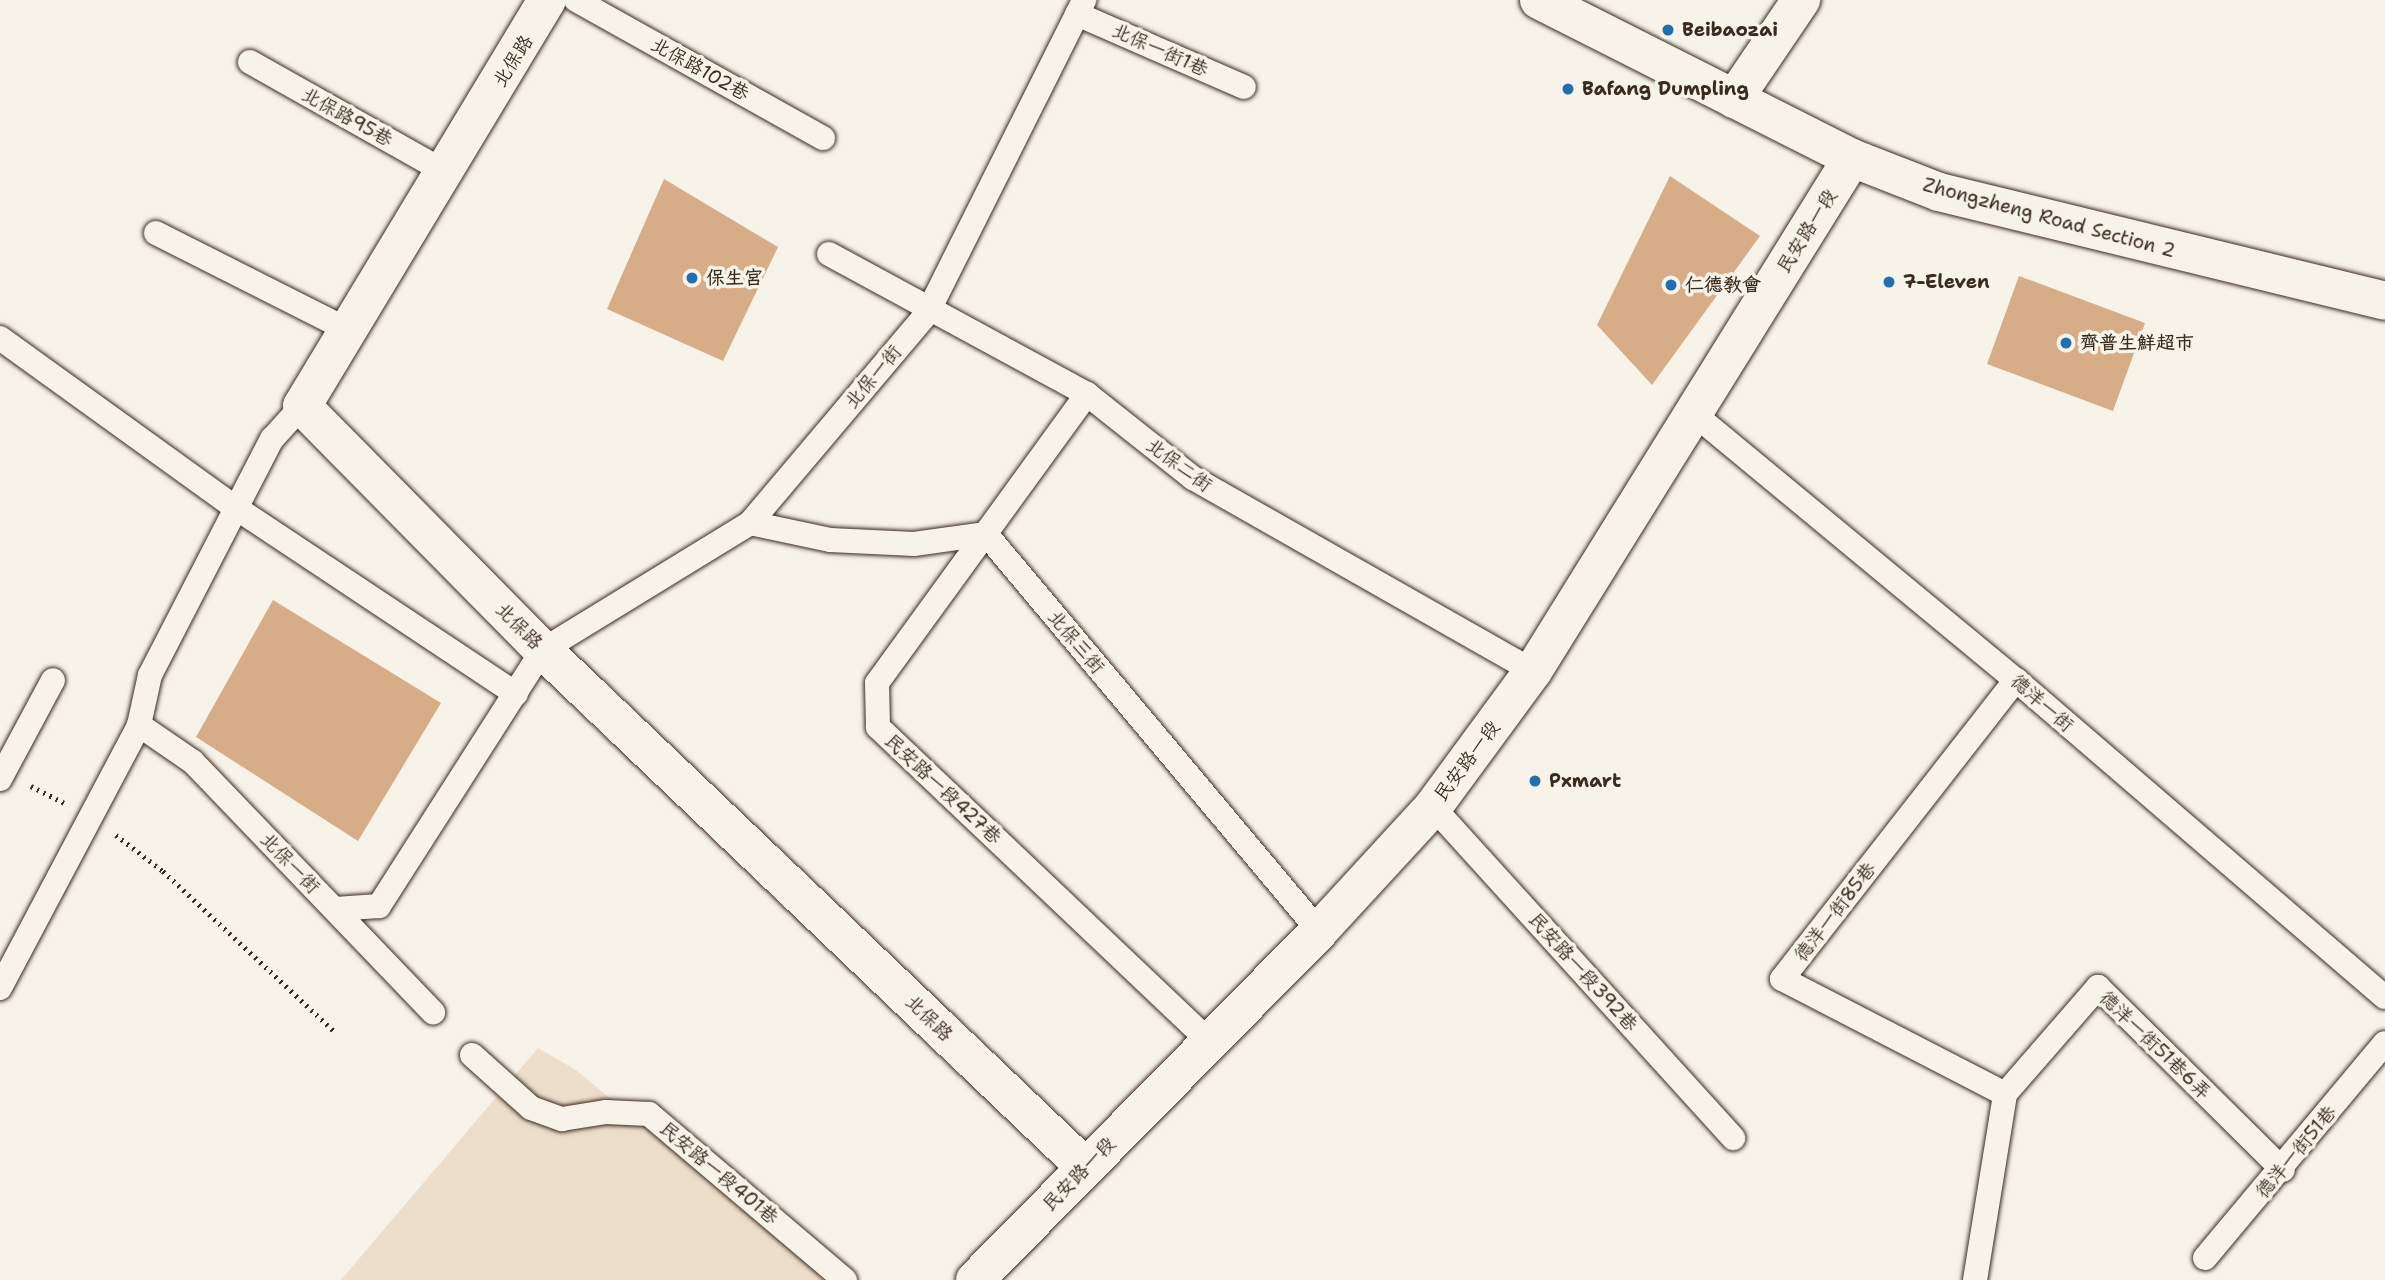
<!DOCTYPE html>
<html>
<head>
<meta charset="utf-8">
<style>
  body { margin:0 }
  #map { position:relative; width:2385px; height:1280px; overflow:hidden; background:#f7f3e8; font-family:"Shantell Sans","LXGW WenKai TC",sans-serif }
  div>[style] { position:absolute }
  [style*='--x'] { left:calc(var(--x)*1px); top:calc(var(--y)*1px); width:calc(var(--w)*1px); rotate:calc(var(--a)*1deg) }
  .built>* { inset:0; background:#eddecb }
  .building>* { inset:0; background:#d7ad88 }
  .path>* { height:4.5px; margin-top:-2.25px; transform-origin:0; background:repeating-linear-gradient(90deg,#3b2a1e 0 2px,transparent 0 7px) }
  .roads { filter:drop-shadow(0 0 2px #3b2a1e) drop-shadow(0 0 2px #3b2a1e) }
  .service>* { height:24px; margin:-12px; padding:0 12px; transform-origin:12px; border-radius:12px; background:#f7f3e8 }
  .minor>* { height:38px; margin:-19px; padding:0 19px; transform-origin:19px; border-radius:19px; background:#f7f3e8 }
  .tertiary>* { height:38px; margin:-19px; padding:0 19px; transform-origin:19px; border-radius:19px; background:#f7f3e8 }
  .secondary>* { height:38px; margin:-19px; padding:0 19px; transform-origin:19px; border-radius:19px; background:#f7f3e8 }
  .dots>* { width:19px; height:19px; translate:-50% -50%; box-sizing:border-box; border:4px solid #f7f3e8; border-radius:50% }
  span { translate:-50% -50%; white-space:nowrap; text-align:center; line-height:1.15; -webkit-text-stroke:7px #f7f3e8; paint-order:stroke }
  .poi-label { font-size:19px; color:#3b2a1e; font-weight:700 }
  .left { translate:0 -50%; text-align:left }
  .street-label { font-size:19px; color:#3b2a1e }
</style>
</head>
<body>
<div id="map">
  <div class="built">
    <div style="clip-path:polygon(538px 1048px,576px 1070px,830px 1280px,341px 1280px)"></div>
  </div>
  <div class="building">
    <div style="clip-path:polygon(1670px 176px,1760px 236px,1652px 385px,1597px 325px)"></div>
    <div style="clip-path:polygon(664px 179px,778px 247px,723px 361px,607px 309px)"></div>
    <div style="clip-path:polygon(2019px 276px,2145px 323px,2113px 411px,1987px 364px)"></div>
    <div style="clip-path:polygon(273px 600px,441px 703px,358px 841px,196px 737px)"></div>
  </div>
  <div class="path">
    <div style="--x:31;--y:786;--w:37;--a:27"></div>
    <div style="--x:116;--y:835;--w:59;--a:37.5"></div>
    <div style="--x:163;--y:871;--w:234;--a:43.1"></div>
  </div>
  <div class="roads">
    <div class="service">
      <div style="--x:576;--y:0;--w:283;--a:29.2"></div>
      <div style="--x:1077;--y:14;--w:182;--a:23.6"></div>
      <div style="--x:250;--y:62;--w:224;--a:29.4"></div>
      <div style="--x:156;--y:233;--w:215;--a:26.8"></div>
      <div style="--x:829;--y:254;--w:294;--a:28.5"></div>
      <div style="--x:1087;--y:394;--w:135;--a:38.4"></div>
      <div style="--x:1193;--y:478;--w:391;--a:29.6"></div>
      <div style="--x:0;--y:338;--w:291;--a:35.8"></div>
      <div style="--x:236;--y:508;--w:336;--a:33.6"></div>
      <div style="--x:1087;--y:394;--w:357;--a:126"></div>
      <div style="--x:877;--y:683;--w:44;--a:88.7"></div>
      <div style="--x:878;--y:727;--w:455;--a:43.5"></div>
      <div style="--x:1694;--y:414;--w:418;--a:39.6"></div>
      <div style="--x:2016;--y:680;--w:486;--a:40.7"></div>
      <div style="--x:750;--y:523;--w:82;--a:12"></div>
      <div style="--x:830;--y:540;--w:84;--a:2.7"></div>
      <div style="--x:914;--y:544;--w:73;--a:-7.9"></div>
      <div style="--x:986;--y:534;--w:518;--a:50.01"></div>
      <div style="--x:139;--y:725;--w:65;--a:34.4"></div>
      <div style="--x:193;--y:762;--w:347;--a:46.2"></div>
      <div style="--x:0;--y:779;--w:112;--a:-61.8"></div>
      <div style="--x:1433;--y:807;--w:447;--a:47.8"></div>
      <div style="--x:335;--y:909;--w:44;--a:-3.9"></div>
      <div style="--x:379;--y:906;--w:304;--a:-57.4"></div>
      <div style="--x:543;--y:650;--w:243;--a:-31.5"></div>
      <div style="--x:750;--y:523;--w:276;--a:-49.8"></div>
      <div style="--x:928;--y:312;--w:349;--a:-63.4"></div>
      <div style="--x:0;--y:988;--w:297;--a:-62.1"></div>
      <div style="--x:139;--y:725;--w:51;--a:-77.6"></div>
      <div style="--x:150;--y:675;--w:266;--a:-62.7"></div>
      <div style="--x:272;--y:439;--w:45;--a:-47.7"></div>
      <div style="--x:472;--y:1055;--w:79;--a:41.9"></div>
      <div style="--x:531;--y:1108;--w:33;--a:20"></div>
      <div style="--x:562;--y:1119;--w:45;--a:-9"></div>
      <div style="--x:606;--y:1112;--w:43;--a:2.7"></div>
      <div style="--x:649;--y:1114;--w:257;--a:40.3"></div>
      <div style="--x:2005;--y:1094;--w:251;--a:-152.7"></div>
      <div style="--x:1782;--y:979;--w:380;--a:-52"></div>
      <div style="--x:2005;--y:1094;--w:142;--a:-49"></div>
      <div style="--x:2098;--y:987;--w:260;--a:44.7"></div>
      <div style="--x:2205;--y:1258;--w:280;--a:-50.1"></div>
      <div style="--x:1975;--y:1280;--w:188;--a:-80.8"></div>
    </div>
    <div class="minor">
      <div style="--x:547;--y:0;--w:474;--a:121.1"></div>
      <div style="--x:302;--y:406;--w:343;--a:45.4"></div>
      <div style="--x:543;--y:650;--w:750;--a:43.65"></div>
      <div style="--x:1734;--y:99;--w:120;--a:-55.9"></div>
    </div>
    <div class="tertiary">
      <div style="--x:975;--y:1280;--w:490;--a:-45.4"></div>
      <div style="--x:1319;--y:931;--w:168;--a:-47.4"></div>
      <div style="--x:1433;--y:807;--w:169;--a:-53.7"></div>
      <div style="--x:1533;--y:671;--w:604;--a:-58.13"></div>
    </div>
    <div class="secondary">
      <div style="--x:1539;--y:0;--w:351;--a:26.8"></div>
      <div style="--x:1852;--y:158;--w:93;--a:21.3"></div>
      <div style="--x:1939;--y:192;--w:459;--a:13.7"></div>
    </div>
  </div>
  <div class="dots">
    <div style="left:1668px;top:30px;background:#1f6fb2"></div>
    <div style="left:1568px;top:89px;background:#1f6fb2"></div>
    <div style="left:692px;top:278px;background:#1f6fb2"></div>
    <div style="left:1889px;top:282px;background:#1f6fb2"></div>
    <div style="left:1671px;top:285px;background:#1f6fb2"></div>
    <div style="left:2066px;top:343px;background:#1f6fb2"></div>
    <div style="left:1535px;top:781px;background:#1f6fb2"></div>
  </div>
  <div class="poi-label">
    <span class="left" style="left:1682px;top:30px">Beibaozai</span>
    <span class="left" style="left:1582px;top:89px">Bafang Dumpling</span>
    <span class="left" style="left:706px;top:278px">保生宮</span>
    <span class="left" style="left:1903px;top:282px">7-Eleven</span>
    <span class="left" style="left:1685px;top:285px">仁德教會</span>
    <span class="left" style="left:2080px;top:343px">齊普生鮮超市</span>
    <span class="left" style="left:1549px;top:781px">Pxmart</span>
  </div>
  <div class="street-label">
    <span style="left:1160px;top:50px;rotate:24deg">北保一街1巷</span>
    <span style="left:513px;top:61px;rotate:-58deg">北保路</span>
    <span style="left:700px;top:69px;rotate:29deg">北保路102巷</span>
    <span style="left:347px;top:117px;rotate:29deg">北保路95巷</span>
    <span style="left:2049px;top:218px;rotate:15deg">Zhongzheng Road Section 2</span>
    <span style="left:1807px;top:231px;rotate:-58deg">民安路一段</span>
    <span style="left:873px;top:377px;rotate:-50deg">北保一街</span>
    <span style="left:1179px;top:465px;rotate:36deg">北保二街</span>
    <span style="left:519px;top:626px;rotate:45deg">北保路</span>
    <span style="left:1076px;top:642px;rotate:50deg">北保三街</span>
    <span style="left:2042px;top:703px;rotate:41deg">德洋一街</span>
    <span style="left:1467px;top:761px;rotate:-53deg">民安路一段</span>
    <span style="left:943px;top:789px;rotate:43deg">民安路一段427巷</span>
    <span style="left:290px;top:863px;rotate:46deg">北保一街</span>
    <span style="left:1835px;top:912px;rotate:-52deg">德洋一街85巷</span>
    <span style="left:1583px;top:972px;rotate:48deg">民安路一段392巷</span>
    <span style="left:929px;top:1018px;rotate:44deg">北保路</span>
    <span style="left:2155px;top:1045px;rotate:44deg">德洋一街51巷6弄</span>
    <span style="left:2296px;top:1152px;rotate:-50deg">德洋一街51巷</span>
    <span style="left:719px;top:1173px;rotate:40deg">民安路一段401巷</span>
    <span style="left:1079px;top:1174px;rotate:-46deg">民安路一段</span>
  </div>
</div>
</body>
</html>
